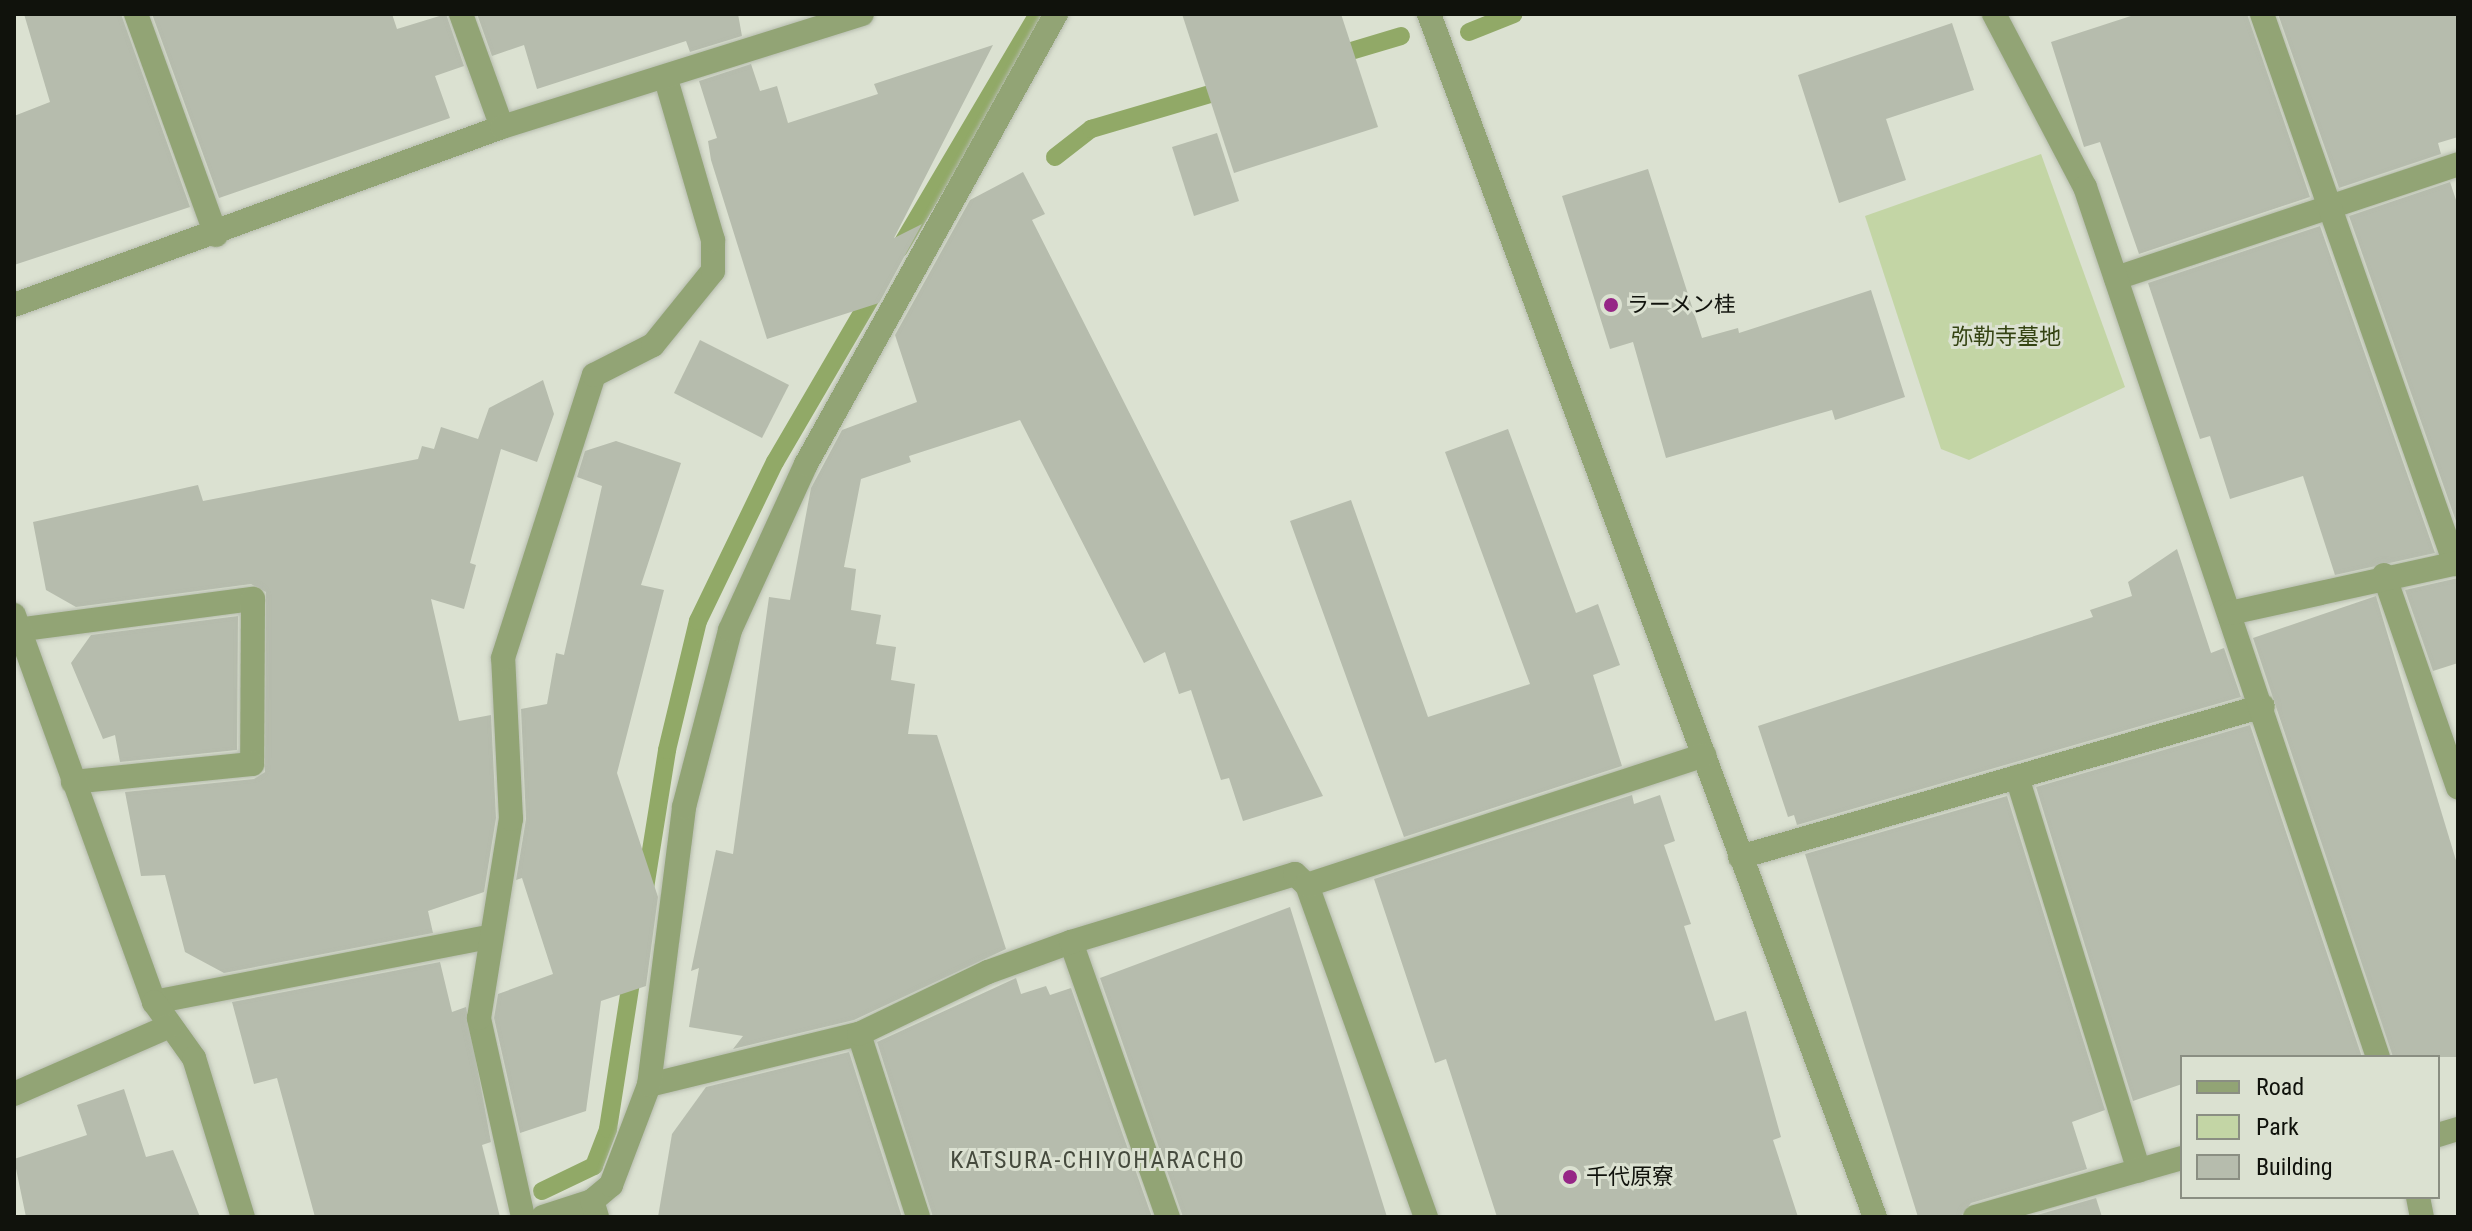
<!DOCTYPE html>
<html>
<head>
<meta charset="utf-8">
<style>
  body { margin:0 }
  #map { position:relative; width:2472px; height:1231px; overflow:hidden; background:#dbe1d1; font-family:"Roboto Condensed","Noto Sans JP",sans-serif }
  div>[style] { position:absolute }
  [style*='--x'] { left:calc(var(--x)*1px); top:calc(var(--y)*1px); width:calc(var(--w)*1px); rotate:calc(var(--a)*1deg) }
  .green>* { inset:0; background:#c3d5a5 }
  .stream>* { height:18px; margin:-9px; padding:0 9px; transform-origin:9px; border-radius:9px; background:#91a967 }
  .building>* { inset:0; background:#b6bcad }
  .roads { filter:drop-shadow(0 0 2px #b6bcae) drop-shadow(0 0 2px #b6bcae) }
  .lane>* { height:24px; margin:-12px; padding:0 12px; transform-origin:12px; border-radius:12px; background:#92a475 }
  .street>* { height:24px; margin:-12px; padding:0 12px; transform-origin:12px; border-radius:12px; background:#92a475 }
  .dots>* { width:22px; height:22px; translate:-50% -50%; box-sizing:border-box; border:4px solid #dbe1d1; border-radius:50% }
  span { translate:-50% -50%; white-space:nowrap; text-align:center; line-height:1.15; -webkit-text-stroke:6px #dbe1d1; paint-order:stroke }
  .poi-label { font-size:22px; color:#10120c }
  .left { translate:0 -50%; text-align:left }
  .park-label { font-size:22px; color:#344312 }
  .neighbourhood-label { font-size:24px; color:#464b3e; letter-spacing:2px }
  .frame { position:absolute; inset:0; border:16px solid #10120c; pointer-events:none }
  .legend { position:absolute; left:2180px; top:1055px; width:260px; height:144px; box-sizing:border-box; background:#dbe1d1; border:2px solid #8a8e82; margin:0; padding:10px 14px; list-style:none; font-size:24px; color:#10120c }
  .legend li { display:flex; align-items:center; gap:16px; height:40px }
  .legend b { width:40px; border:2px solid #8a8e82 }
</style>
</head>
<body>
<div id="map">
  <div class="green">
    <div style="clip-path:polygon(2041px 154px,2125px 387px,1969px 460px,1941px 449px,1865px 216px)"></div>
  </div>
  <div class="stream">
    <div style="--x:1469;--y:32;--w:48;--a:-21.8"></div>
    <div style="--x:1331;--y:57;--w:73;--a:-16.7"></div>
    <div style="--x:1055;--y:157;--w:46;--a:-37.9"></div>
    <div style="--x:1091;--y:129;--w:145;--a:-16.4"></div>
    <div style="--x:899;--y:249;--w:273;--a:-59.4"></div>
    <div style="--x:645;--y:888;--w:140;--a:-80.9"></div>
    <div style="--x:667;--y:750;--w:133;--a:-76.5"></div>
    <div style="--x:698;--y:621;--w:177;--a:-64.2"></div>
    <div style="--x:775;--y:462;--w:200;--a:-59.7"></div>
    <div style="--x:542;--y:1191;--w:58;--a:-25.7"></div>
    <div style="--x:594;--y:1166;--w:40;--a:-69"></div>
    <div style="--x:608;--y:1129;--w:162;--a:-81.1"></div>
  </div>
  <div class="building">
    <div style="clip-path:polygon(24px 14px,121px 14px,190px 207px,14px 265px,14px 116px,50px 102px)"></div>
    <div style="clip-path:polygon(152px 14px,392px 14px,397px 29px,446px 14px,464px 66px,435px 76px,450px 118px,219px 198px)"></div>
    <div style="clip-path:polygon(477px 14px,738px 14px,742px 36px,690px 52px,686px 41px,537px 89px,524px 45px,492px 56px)"></div>
    <div style="clip-path:polygon(1182px 14px,1341px 14px,1378px 127px,1234px 173px)"></div>
    <div style="clip-path:polygon(2137px 14px,2247px 14px,2310px 197px,2139px 254px,2100px 142px,2084px 147px,2051px 42px)"></div>
    <div style="clip-path:polygon(2278px 14px,2458px 14px,2458px 137px,2438px 143px,2441px 154px,2339px 188px)"></div>
    <div style="clip-path:polygon(1952px 23px,1974px 90px,1886px 119px,1906px 180px,1839px 203px,1798px 75px)"></div>
    <div style="clip-path:polygon(993px 45px,894px 238px,922px 224px,879px 303px,767px 339px,711px 160px,708px 141px,717px 138px,699px 81px,751px 64px,760px 91px,777px 86px,788px 123px,878px 94px,874px 84px)"></div>
    <div style="clip-path:polygon(1217px 133px,1239px 201px,1194px 216px,1172px 147px)"></div>
    <div style="clip-path:polygon(1648px 169px,1702px 338px,1738px 328px,1739px 333px,1871px 290px,1905px 397px,1835px 420px,1832px 410px,1666px 458px,1633px 342px,1610px 349px,1562px 196px)"></div>
    <div style="clip-path:polygon(1023px 172px,1045px 214px,1032px 220px,1323px 796px,1243px 821px,1229px 778px,1221px 780px,1191px 690px,1179px 694px,1165px 652px,1144px 663px,1020px 420px,909px 456px,911px 462px,861px 479px,844px 567px,856px 569px,851px 610px,881px 615px,876px 644px,896px 647px,891px 680px,915px 684px,908px 734px,937px 735px,1006px 949px,854px 1020px,733px 1049px,743px 1036px,689px 1027px,699px 968px,691px 971px,716px 850px,733px 854px,769px 597px,790px 600px,811px 488px,842px 430px,917px 402px,895px 335px,970px 200px)"></div>
    <div style="clip-path:polygon(2450px 182px,2458px 206px,2458px 527px,2349px 216px)"></div>
    <div style="clip-path:polygon(2320px 226px,2435px 553px,2335px 575px,2303px 476px,2230px 499px,2210px 436px,2200px 439px,2148px 283px)"></div>
    <div style="clip-path:polygon(700px 340px,789px 385px,762px 438px,674px 393px)"></div>
    <div style="clip-path:polygon(543px 380px,554px 414px,537px 462px,501px 449px,470px 563px,476px 565px,464px 609px,431px 599px,459px 721px,491px 715px,496px 818px,484px 892px,428px 911px,433px 933px,224px 973px,185px 952px,165px 875px,141px 876px,125px 792px,254px 779px,265px 772px,266px 592px,251px 584px,76px 607px,46px 590px,33px 522px,198px 485px,203px 501px,418px 459px,422px 446px,434px 449px,441px 427px,478px 439px,489px 408px)"></div>
    <div style="clip-path:polygon(1508px 429px,1576px 613px,1598px 604px,1620px 665px,1593px 675px,1622px 766px,1404px 837px,1290px 521px,1351px 500px,1428px 717px,1530px 684px,1445px 452px)"></div>
    <div style="clip-path:polygon(616px 441px,681px 463px,641px 585px,664px 590px,617px 773px,658px 897px,646px 986px,601px 1001px,586px 1111px,520px 1133px,494px 1018px,498px 994px,553px 974px,522px 878px,516px 880px,526px 819px,521px 709px,547px 704px,556px 653px,564px 655px,602px 486px,577px 477px,585px 451px)"></div>
    <div style="clip-path:polygon(2177px 549px,2211px 653px,2224px 648px,2241px 697px,1797px 825px,1794px 815px,1788px 817px,1758px 726px,2093px 617px,2090px 610px,2132px 596px,2128px 582px)"></div>
    <div style="clip-path:polygon(2458px 578px,2458px 663px,2433px 671px,2405px 590px)"></div>
    <div style="clip-path:polygon(2376px 596px,2458px 867px,2458px 1057px,2393px 1057px,2253px 638px)"></div>
    <div style="clip-path:polygon(238px 616px,237px 750px,120px 762px,115px 735px,103px 739px,71px 663px,91px 635px)"></div>
    <div style="clip-path:polygon(2250px 725px,2362px 1057px,2182px 1057px,2182px 1084px,2133px 1101px,2036px 787px)"></div>
    <div style="clip-path:polygon(1632px 795px,1634px 804px,1660px 795px,1675px 841px,1664px 845px,1691px 924px,1684px 926px,1715px 1021px,1746px 1011px,1781px 1137px,1773px 1140px,1798px 1217px,1497px 1217px,1446px 1059px,1435px 1063px,1374px 879px)"></div>
    <div style="clip-path:polygon(2007px 796px,2105px 1110px,2072px 1122px,2087px 1169px,1971px 1203px,1960px 1217px,1918px 1217px,1805px 854px)"></div>
    <div style="clip-path:polygon(1290px 907px,1387px 1217px,1183px 1217px,1100px 978px)"></div>
    <div style="clip-path:polygon(440px 962px,452px 1012px,466px 1007px,491px 1142px,482px 1145px,500px 1217px,315px 1217px,277px 1078px,254px 1084px,232px 1002px)"></div>
    <div style="clip-path:polygon(1016px 978px,1021px 994px,1046px 986px,1050px 995px,1071px 988px,1152px 1217px,933px 1217px,877px 1042px)"></div>
    <div style="clip-path:polygon(849px 1052px,902px 1217px,658px 1217px,672px 1134px,706px 1087px)"></div>
    <div style="clip-path:polygon(124px 1089px,146px 1157px,173px 1150px,200px 1217px,26px 1217px,14px 1159px,87px 1135px,77px 1105px)"></div>
    <div style="clip-path:polygon(2096px 1198px,2102px 1217px,2030px 1217px)"></div>
  </div>
  <div class="roads">
    <div class="lane">
      <div style="--x:2116;--y:278;--w:360;--a:-18.4"></div>
      <div style="--x:16;--y:630;--w:239;--a:-7.5"></div>
      <div style="--x:253;--y:599;--w:165;--a:90.3"></div>
      <div style="--x:252;--y:764;--w:180;--a:174.3"></div>
      <div style="--x:2017;--y:777;--w:412;--a:72.8"></div>
      <div style="--x:1740;--y:857;--w:544;--a:-16.1"></div>
      <div style="--x:154;--y:1002;--w:341;--a:-11"></div>
      <div style="--x:523;--y:1217;--w:204;--a:-102.5"></div>
      <div style="--x:479;--y:1018;--w:202;--a:-80.9"></div>
      <div style="--x:511;--y:819;--w:161;--a:-92.8"></div>
      <div style="--x:503;--y:658;--w:297;--a:-72.2"></div>
      <div style="--x:594;--y:375;--w:66;--a:-27"></div>
      <div style="--x:653;--y:345;--w:95;--a:-51"></div>
      <div style="--x:713;--y:271;--w:31;--a:-90"></div>
      <div style="--x:713;--y:240;--w:168;--a:-106.3"></div>
      <div style="--x:1975;--y:1217;--w:215;--a:-15.9"></div>
    </div>
    <div class="street">
      <div style="--x:136;--y:14;--w:235;--a:70.1"></div>
      <div style="--x:461;--y:14;--w:120;--a:70.1"></div>
      <div style="--x:1429;--y:14;--w:1283;--a:69.66"></div>
      <div style="--x:1994;--y:14;--w:195;--a:62.3"></div>
      <div style="--x:2085;--y:187;--w:918;--a:71.39"></div>
      <div style="--x:2262;--y:14;--w:583;--a:70.66"></div>
      <div style="--x:14;--y:305;--w:519;--a:-20.04"></div>
      <div style="--x:502;--y:127;--w:377;--a:-17.4"></div>
      <div style="--x:2384;--y:575;--w:225;--a:70.8"></div>
      <div style="--x:2230;--y:613;--w:233;--a:-12.4"></div>
      <div style="--x:14;--y:615;--w:412;--a:70.1"></div>
      <div style="--x:154;--y:1002;--w:69;--a:54.5"></div>
      <div style="--x:194;--y:1058;--w:166;--a:72.9"></div>
      <div style="--x:1307;--y:885;--w:353;--a:70.3"></div>
      <div style="--x:1071;--y:942;--w:292;--a:70.6"></div>
      <div style="--x:859;--y:1034;--w:192;--a:72.1"></div>
      <div style="--x:649;--y:1085;--w:216;--a:-13.7"></div>
      <div style="--x:859;--y:1034;--w:143;--a:-25.7"></div>
      <div style="--x:988;--y:972;--w:88;--a:-19.9"></div>
      <div style="--x:1071;--y:942;--w:234;--a:-16.9"></div>
      <div style="--x:1295;--y:874;--w:16;--a:43"></div>
      <div style="--x:1307;--y:885;--w:418;--a:-18.1"></div>
      <div style="--x:14;--y:1094;--w:170;--a:-23.6"></div>
      <div style="--x:2438;--y:1135;--w:21;--a:-17"></div>
      <div style="--x:2418;--y:1197;--w:20;--a:79"></div>
      <div style="--x:543;--y:1217;--w:52;--a:-18.1"></div>
      <div style="--x:597;--y:1217;--w:17;--a:-107"></div>
      <div style="--x:592;--y:1201;--w:25;--a:-40"></div>
      <div style="--x:611;--y:1185;--w:107;--a:-69.2"></div>
      <div style="--x:649;--y:1085;--w:280;--a:-82.8"></div>
      <div style="--x:684;--y:807;--w:183;--a:-75.4"></div>
      <div style="--x:730;--y:630;--w:183;--a:-65.4"></div>
      <div style="--x:806;--y:464;--w:515;--a:-60.95"></div>
    </div>
  </div>
  <div class="dots">
    <div style="left:1611px;top:305px;background:#962686"></div>
    <div style="left:1570px;top:1177px;background:#962686"></div>
  </div>
  <div class="poi-label">
    <span class="left" style="left:1627px;top:305px">ラーメン桂</span>
    <span class="left" style="left:1586px;top:1177px">千代原寮</span>
  </div>
  <div class="park-label">
    <span style="left:2006px;top:337px">弥勒寺墓地</span>
  </div>
  <div class="neighbourhood-label">
    <span style="left:1098px;top:1161px">KATSURA-CHIYOHARACHO</span>
  </div>
  <div class="frame"></div>
  <ul class="legend">
  <li><b style="height:10px;background:#92a475"></b>Road</li>
  <li><b style="height:22px;background:#c3d5a5"></b>Park</li>
  <li><b style="height:22px;background:#b6bcad"></b>Building</li>
  </ul>
</div>
</body>
</html>
